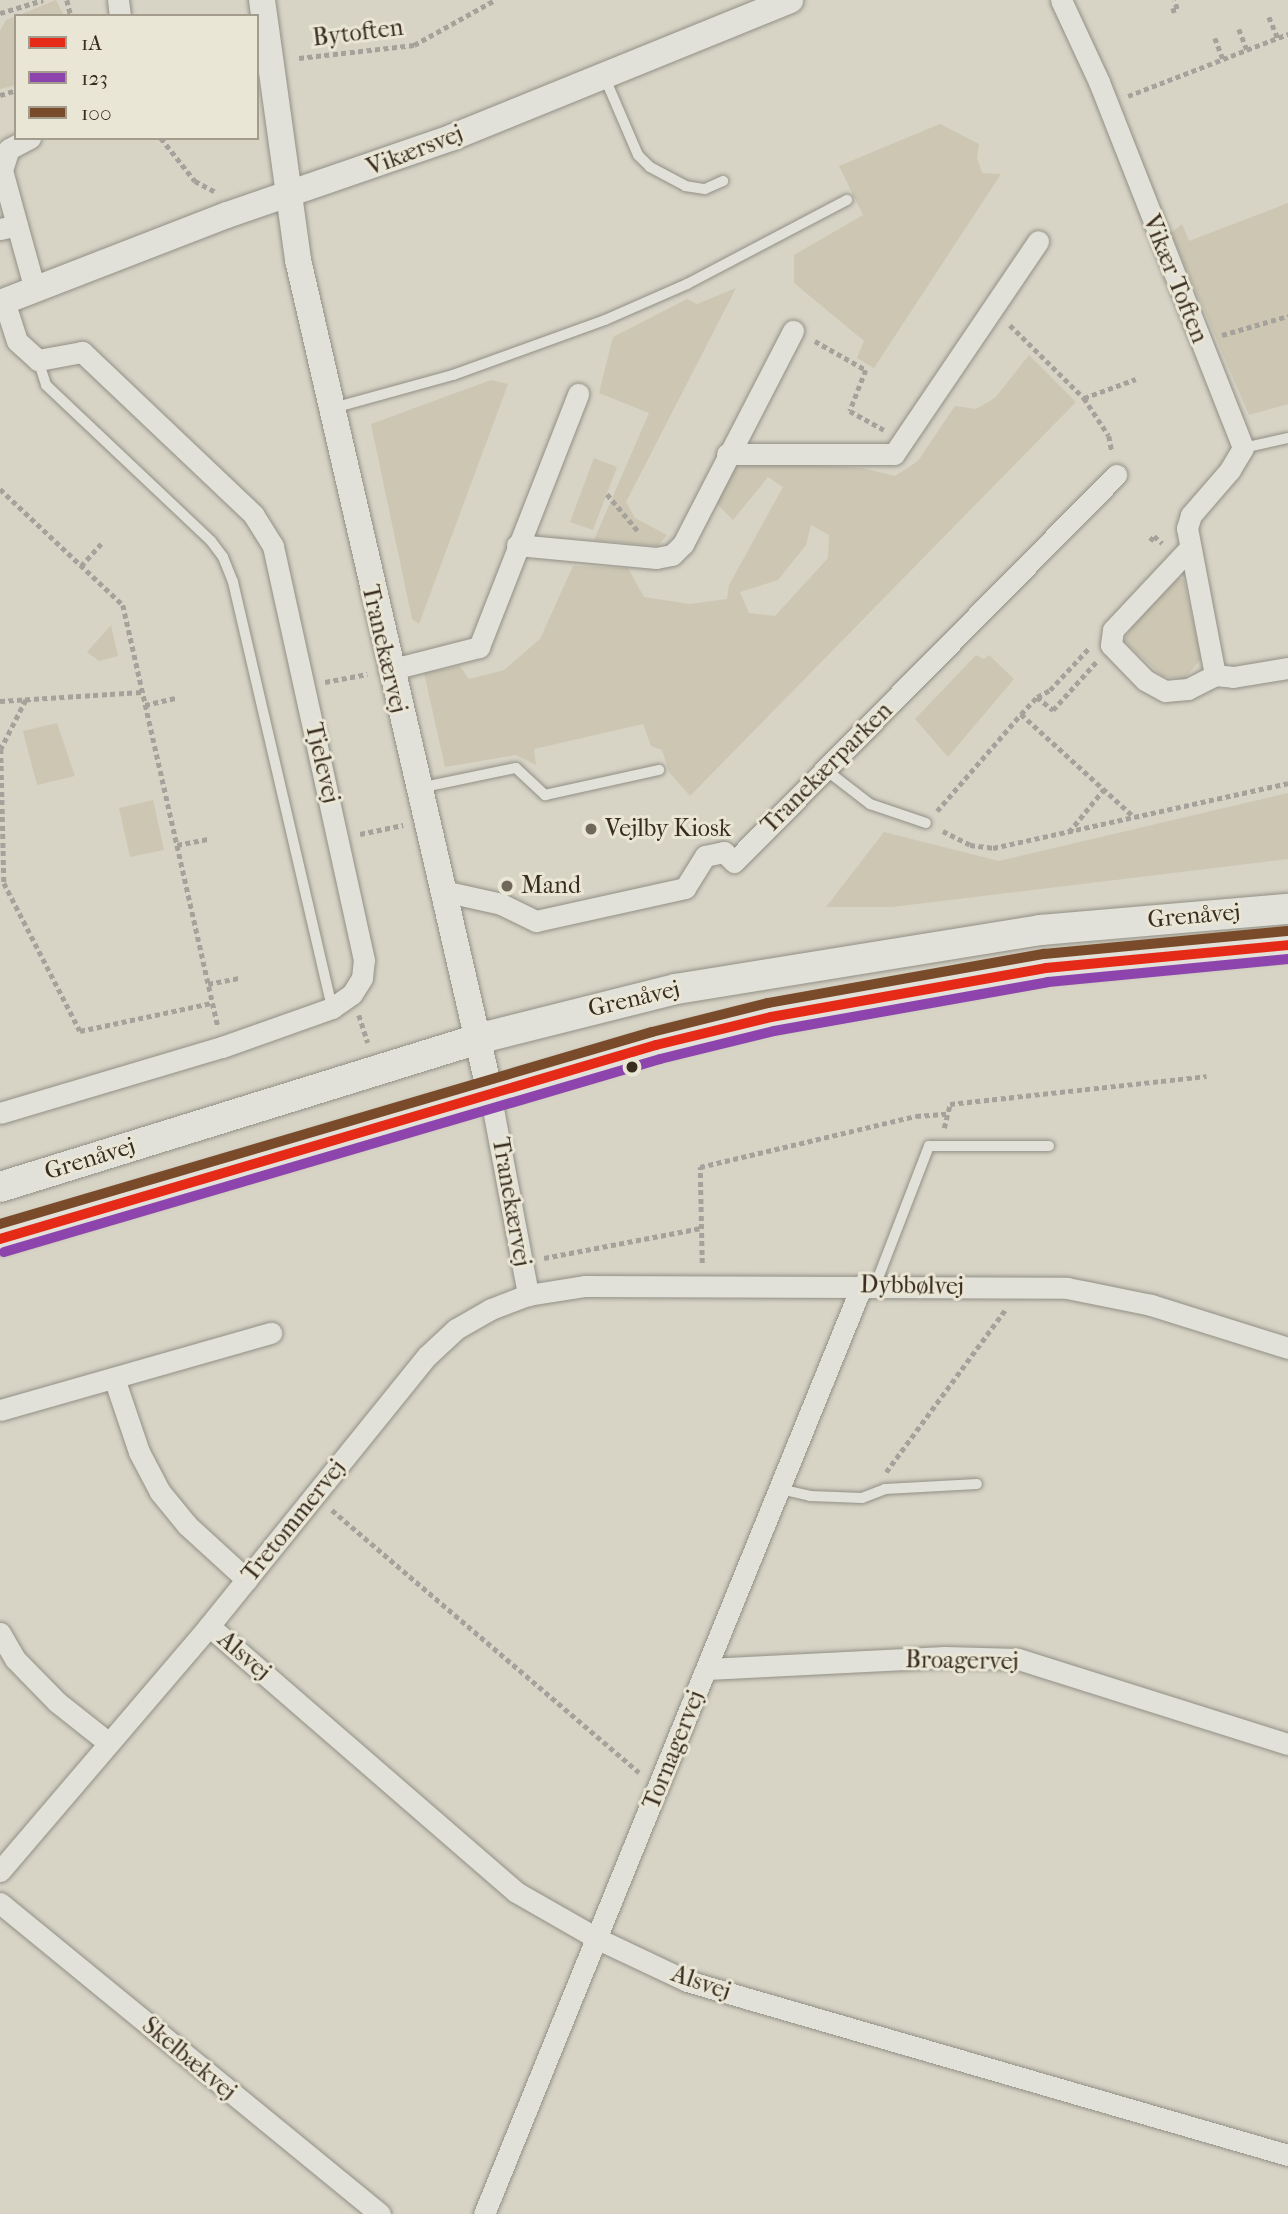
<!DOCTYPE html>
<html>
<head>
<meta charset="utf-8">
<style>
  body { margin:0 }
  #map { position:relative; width:1288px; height:2214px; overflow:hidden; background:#d7d4c6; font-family:"IM FELL French Canon",serif }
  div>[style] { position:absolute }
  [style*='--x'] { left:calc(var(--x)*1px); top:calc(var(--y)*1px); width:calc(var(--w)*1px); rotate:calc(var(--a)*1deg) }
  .green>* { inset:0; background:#ccc6b3 }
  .path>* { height:4.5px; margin-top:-2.25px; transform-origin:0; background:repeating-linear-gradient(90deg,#a5a29c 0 5px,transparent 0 8.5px) }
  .roads { filter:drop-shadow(0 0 2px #928f85) drop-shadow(0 0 2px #928f85) }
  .service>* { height:10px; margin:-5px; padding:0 5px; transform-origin:5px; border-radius:5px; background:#e1e0d9 }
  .minor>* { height:21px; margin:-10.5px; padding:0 10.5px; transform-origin:10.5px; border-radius:10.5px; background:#e1e0d9 }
  .tertiary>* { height:26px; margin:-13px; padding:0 13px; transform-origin:13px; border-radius:13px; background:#e1e0d9 }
  .secondary>* { height:30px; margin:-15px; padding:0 15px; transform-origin:15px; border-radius:15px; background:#e1e0d9 }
  .bus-1>* { height:10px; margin:-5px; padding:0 5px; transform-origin:5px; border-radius:5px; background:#e52b18 }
  .bus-2>* { height:10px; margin:-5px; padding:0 5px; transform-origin:5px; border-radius:5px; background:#8e44ad }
  .bus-3>* { height:10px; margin:-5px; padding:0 5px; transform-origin:5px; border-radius:5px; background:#7a4b2a }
  .dots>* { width:19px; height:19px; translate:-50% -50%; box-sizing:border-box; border:4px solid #eae6d5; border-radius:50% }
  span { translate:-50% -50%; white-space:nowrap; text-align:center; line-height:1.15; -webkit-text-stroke:6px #eae6d5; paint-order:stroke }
  .street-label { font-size:24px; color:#392c21 }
  .poi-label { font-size:24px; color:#392c21 }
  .left { translate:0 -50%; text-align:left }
  .legend { position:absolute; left:14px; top:14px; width:245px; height:126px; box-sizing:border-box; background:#eae6d5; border:2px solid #a39c8d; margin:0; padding:9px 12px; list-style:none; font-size:21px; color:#392c21 }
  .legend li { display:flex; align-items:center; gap:14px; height:35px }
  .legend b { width:35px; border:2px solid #a39c8d }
</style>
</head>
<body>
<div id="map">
  <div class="green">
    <div style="clip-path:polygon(56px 0,64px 16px,17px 16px)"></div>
    <div style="clip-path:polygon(16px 16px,16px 85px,0 89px,0 31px,6px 20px)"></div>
    <div style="clip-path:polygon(940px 124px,979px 144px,977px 158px,982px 173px,1001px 174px,874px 368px,857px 358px,864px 341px,794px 283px,794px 255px,863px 215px,839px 166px)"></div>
    <div style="clip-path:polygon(1288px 203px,1288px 404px,1249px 415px,1171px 233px,1182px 224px,1189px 241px)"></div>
    <div style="clip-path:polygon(736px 288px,626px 502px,635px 518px,667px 535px,658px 546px,594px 540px,649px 413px,599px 393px,613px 337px,687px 299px,697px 304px)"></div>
    <div style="clip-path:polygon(evenodd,1029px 355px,1076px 402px,690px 796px,669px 772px,662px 750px,651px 746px,643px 724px,534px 749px,536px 765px,516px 755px,445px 767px,424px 673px,460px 666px,469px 679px,504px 670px,540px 639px,573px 566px,628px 568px,644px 597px,690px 604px,727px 599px,729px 585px,783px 487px,768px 477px,733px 520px,714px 501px,731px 468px,750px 461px,862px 468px,895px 476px,918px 461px,955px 406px,976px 409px,995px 398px,1029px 355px,811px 525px,829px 535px,828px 558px,775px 616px,749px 613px,740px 592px,778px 580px,806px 545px,811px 525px)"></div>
    <div style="clip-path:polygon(491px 380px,508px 384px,419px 624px,412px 619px,371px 424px)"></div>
    <div style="clip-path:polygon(594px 458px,617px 467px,593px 530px,570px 522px)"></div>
    <div style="clip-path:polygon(1178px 578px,1184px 579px,1201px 659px,1183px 680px,1162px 676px,1124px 641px,1130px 629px)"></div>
    <div style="clip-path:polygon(111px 625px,118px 656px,99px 661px,87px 652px)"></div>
    <div style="clip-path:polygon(976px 655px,984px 659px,989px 655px,1014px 679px,948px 757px,915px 719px)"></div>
    <div style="clip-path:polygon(57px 723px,75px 776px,37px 785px,23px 731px)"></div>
    <div style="clip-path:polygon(1288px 793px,1288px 859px,892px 907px,826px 907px,884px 832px,999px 861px)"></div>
    <div style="clip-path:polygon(153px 800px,164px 850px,130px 857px,119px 808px)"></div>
  </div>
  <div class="path">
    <div style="--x:67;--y:0;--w:16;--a:76"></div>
    <div style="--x:1171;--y:11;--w:6;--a:-18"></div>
    <div style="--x:1177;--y:9;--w:9;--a:-108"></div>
    <div style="--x:0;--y:13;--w:45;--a:-16.8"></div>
    <div style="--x:1269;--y:17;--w:23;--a:67"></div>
    <div style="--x:1239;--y:29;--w:22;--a:69"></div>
    <div style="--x:1215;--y:38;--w:22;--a:69"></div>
    <div style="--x:299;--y:58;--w:116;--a:-6.4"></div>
    <div style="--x:414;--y:45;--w:93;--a:-29.1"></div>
    <div style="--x:0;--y:95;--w:17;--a:-17"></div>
    <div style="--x:1128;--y:96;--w:172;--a:-21.2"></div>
    <div style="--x:161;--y:138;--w:55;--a:51.7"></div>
    <div style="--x:195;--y:181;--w:24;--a:28"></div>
    <div style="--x:1010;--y:325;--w:104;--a:44.6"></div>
    <div style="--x:1084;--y:398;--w:45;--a:56.7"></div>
    <div style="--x:1109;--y:436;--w:16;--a:79"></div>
    <div style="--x:1222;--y:335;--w:69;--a:-16.1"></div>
    <div style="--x:815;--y:341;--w:59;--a:29.6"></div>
    <div style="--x:866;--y:370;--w:44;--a:111.3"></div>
    <div style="--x:850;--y:411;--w:39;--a:29"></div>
    <div style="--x:1084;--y:398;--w:55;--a:-20.1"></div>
    <div style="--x:0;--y:489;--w:169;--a:43.3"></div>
    <div style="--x:123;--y:605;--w:432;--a:77.3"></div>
    <div style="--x:607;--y:494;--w:48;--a:50"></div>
    <div style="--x:1150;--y:541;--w:6;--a:-51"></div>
    <div style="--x:1154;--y:536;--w:11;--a:41"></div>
    <div style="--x:81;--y:566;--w:30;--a:-48"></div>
    <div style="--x:325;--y:682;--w:43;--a:-10.8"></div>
    <div style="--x:1037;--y:697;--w:15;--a:-28"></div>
    <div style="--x:1050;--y:690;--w:57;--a:-47.1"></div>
    <div style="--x:26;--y:700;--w:55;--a:117"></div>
    <div style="--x:1;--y:749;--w:134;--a:88.7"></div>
    <div style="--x:4;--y:883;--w:166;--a:62.8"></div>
    <div style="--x:80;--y:1031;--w:135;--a:-12"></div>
    <div style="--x:0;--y:701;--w:142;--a:-3.6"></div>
    <div style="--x:145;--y:705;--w:32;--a:-13"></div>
    <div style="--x:1021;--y:714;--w:23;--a:-47"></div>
    <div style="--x:1037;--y:697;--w:21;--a:39"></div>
    <div style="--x:1053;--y:710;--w:66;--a:-48.1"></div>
    <div style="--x:937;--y:811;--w:128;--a:-49.1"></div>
    <div style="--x:1021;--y:714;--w:153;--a:42.3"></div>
    <div style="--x:943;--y:831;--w:30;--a:27"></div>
    <div style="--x:970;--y:845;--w:23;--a:7"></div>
    <div style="--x:993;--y:848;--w:302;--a:-12.4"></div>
    <div style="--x:1069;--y:832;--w:55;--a:-50.9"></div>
    <div style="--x:360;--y:834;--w:44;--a:-11.8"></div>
    <div style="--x:177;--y:845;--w:32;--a:-11"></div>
    <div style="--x:208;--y:984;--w:32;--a:-11"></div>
    <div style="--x:359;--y:1015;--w:29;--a:72"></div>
    <div style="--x:944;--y:1128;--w:25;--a:-76"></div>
    <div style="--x:950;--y:1104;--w:258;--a:-6.2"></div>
    <div style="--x:544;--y:1258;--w:160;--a:-10.8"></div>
    <div style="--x:702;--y:1263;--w:96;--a:-91.2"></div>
    <div style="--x:700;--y:1167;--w:222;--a:-13.3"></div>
    <div style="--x:916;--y:1116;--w:31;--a:-4"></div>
    <div style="--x:886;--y:1472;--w:201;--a:-53.7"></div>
    <div style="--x:332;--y:1510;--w:404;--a:40.5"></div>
  </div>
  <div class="roads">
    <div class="service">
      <div style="--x:604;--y:76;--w:86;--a:66.7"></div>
      <div style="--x:638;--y:155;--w:17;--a:45"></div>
      <div style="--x:650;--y:167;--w:40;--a:28"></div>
      <div style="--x:685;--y:186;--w:20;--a:9"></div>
      <div style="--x:705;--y:189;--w:20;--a:-24"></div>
      <div style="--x:38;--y:360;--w:26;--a:72"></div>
      <div style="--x:46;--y:385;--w:227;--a:43.4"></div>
      <div style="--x:211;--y:541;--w:20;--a:53"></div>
      <div style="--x:223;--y:557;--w:27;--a:68"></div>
      <div style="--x:233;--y:582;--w:437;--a:76.9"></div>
      <div style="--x:333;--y:408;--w:124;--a:-15.4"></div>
      <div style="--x:453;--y:375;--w:162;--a:-19.9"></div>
      <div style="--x:605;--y:320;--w:90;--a:-23.7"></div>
      <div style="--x:687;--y:284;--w:181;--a:-27.7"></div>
      <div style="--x:1243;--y:448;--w:46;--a:-12.5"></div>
      <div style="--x:826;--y:770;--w:56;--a:37.7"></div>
      <div style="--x:870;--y:804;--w:59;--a:18.7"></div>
      <div style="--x:419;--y:788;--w:99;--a:-11.7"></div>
      <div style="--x:516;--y:768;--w:40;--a:43"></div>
      <div style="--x:545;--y:795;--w:117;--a:-12.4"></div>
      <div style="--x:875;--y:1286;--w:150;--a:-68.9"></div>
      <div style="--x:929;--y:1146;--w:120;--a:0"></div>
      <div style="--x:780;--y:1489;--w:31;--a:13"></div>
      <div style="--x:810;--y:1496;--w:52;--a:2.2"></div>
      <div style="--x:862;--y:1498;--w:25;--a:-21"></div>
      <div style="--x:885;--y:1489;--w:92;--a:-3.1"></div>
    </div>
    <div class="minor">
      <div style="--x:118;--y:0;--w:16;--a:83"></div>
      <div style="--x:1061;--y:0;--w:90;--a:65.1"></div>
      <div style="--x:1099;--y:82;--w:393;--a:68.5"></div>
      <div style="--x:1243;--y:448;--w:26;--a:121"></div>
      <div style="--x:1230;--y:470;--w:60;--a:130.9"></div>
      <div style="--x:1191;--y:515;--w:14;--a:107"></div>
      <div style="--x:1187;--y:528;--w:150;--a:79.2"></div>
      <div style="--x:1215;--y:675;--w:18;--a:6"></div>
      <div style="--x:1233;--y:677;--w:56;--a:-9.3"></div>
      <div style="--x:17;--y:225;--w:67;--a:74.5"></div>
      <div style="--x:0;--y:229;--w:17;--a:-13"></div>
      <div style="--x:17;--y:225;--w:57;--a:-105.3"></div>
      <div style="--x:2;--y:170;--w:22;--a:-72"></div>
      <div style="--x:9;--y:149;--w:24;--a:-28"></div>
      <div style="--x:727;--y:454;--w:167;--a:0"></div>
      <div style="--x:894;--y:454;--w:257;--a:-55.9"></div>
      <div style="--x:517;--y:545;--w:140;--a:5.3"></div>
      <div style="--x:656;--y:558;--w:16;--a:-11"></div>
      <div style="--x:672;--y:555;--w:16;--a:-45"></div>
      <div style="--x:683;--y:544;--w:240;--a:-62.7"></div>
      <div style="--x:1189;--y:549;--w:111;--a:133.2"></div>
      <div style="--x:1113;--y:630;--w:15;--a:98"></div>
      <div style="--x:1111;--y:645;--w:49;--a:45.8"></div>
      <div style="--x:1145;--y:680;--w:23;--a:29"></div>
      <div style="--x:1165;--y:691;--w:23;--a:-5"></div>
      <div style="--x:1188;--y:689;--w:30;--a:-27"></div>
      <div style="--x:389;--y:670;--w:93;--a:-14.3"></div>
      <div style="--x:479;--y:647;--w:272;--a:-68.6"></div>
      <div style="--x:443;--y:891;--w:59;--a:12.6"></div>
      <div style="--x:501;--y:904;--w:39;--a:26"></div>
      <div style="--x:536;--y:921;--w:153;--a:-12.5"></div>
      <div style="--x:685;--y:888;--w:38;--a:-58"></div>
      <div style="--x:705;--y:856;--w:19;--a:-12"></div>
      <div style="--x:724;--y:852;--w:14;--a:45"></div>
      <div style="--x:734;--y:862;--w:544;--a:-45.37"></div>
      <div style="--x:490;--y:1093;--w:206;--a:79.3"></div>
      <div style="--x:0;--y:1113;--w:232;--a:-16.6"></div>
      <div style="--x:222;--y:1047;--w:117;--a:-19.5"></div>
      <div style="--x:332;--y:1008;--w:24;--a:-35"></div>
      <div style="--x:352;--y:994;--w:19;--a:-58"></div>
      <div style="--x:362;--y:978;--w:18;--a:-84"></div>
      <div style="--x:364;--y:960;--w:424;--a:-102.4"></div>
      <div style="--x:273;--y:546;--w:36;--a:-122"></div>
      <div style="--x:254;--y:515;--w:237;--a:-136.5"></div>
      <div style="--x:82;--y:352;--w:45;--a:169.7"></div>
      <div style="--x:38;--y:360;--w:28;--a:-138"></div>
      <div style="--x:17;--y:341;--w:42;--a:-108"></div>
      <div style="--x:114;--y:1378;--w:78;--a:71.3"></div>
      <div style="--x:139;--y:1452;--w:45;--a:62.3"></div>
      <div style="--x:160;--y:1492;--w:43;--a:50.7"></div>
      <div style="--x:187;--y:1525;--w:81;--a:42.5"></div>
      <div style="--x:0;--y:1410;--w:282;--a:-15.9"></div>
      <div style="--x:209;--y:1626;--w:406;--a:40.9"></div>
      <div style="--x:516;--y:1892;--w:95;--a:29.8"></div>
      <div style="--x:598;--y:1939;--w:98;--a:25.3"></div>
      <div style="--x:687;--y:1981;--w:626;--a:16.15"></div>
      <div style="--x:0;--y:1633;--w:30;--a:60"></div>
      <div style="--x:15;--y:1659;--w:60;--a:45.7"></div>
      <div style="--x:57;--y:1702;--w:66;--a:38.3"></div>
      <div style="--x:707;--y:1669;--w:238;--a:-2.9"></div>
      <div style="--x:945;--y:1657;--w:73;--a:1.6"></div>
      <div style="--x:1018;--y:1659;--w:283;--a:17.5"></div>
      <div style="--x:0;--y:1871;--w:322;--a:-49.5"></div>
      <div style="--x:209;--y:1626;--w:347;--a:-51.1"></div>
      <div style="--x:427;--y:1356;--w:40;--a:-43"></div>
      <div style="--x:456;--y:1329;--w:40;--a:-29.7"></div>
      <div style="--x:491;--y:1309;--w:40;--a:-21"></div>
      <div style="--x:528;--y:1295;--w:58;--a:-9"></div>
      <div style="--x:585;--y:1286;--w:482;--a:0.2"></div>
      <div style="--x:1067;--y:1288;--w:86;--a:11.4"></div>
      <div style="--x:1151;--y:1305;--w:144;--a:17.4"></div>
      <div style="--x:0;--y:1903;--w:491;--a:39.3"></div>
      <div style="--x:484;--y:2214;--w:1003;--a:-67.86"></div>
    </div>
    <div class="tertiary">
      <div style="--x:262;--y:0;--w:262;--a:82.1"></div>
      <div style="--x:298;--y:260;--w:855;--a:77.02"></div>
      <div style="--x:0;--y:303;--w:243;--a:-21.2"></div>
      <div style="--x:227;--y:215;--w:239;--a:-19"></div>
      <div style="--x:453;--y:137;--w:364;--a:-22.1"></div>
    </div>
    <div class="secondary">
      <div style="--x:0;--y:1187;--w:499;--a:-17.2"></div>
      <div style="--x:477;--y:1039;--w:205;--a:-14.1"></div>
      <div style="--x:676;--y:989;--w:370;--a:-9.2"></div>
      <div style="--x:1041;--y:930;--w:248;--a:-4.9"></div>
      <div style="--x:0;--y:1239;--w:684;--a:-16.47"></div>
      <div style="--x:656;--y:1045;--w:118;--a:-13.7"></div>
      <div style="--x:771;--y:1017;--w:279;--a:-10.1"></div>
      <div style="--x:1046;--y:968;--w:243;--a:-5.4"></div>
    </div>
  </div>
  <div class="bus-1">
    <div style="--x:0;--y:1239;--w:684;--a:-16.47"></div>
    <div style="--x:656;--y:1045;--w:118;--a:-13.7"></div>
    <div style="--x:771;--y:1017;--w:279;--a:-10.1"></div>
    <div style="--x:1046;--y:968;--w:243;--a:-5.4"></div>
  </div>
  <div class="bus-2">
    <div style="--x:4;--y:1252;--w:684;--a:-16.39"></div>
    <div style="--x:660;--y:1059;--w:117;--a:-13.8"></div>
    <div style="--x:774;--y:1031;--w:278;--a:-10.1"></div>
    <div style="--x:1048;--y:982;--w:241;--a:-5.5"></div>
  </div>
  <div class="bus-3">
    <div style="--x:0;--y:1224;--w:680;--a:-16.41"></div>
    <div style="--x:652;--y:1032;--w:120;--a:-14"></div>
    <div style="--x:768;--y:1003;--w:280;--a:-10.1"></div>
    <div style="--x:1044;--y:954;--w:244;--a:-5.4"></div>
  </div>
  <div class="dots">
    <div style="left:591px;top:829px;background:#70675b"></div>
    <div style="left:507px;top:886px;background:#70675b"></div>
    <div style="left:632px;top:1067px;background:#392c21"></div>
  </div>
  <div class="street-label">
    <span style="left:358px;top:33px;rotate:-7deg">Bytoften</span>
    <span style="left:415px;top:151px;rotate:-21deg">Vikærsvej</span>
    <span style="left:1175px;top:279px;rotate:68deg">Vikær Toften</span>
    <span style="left:384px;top:649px;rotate:77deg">Tranekærvej</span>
    <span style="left:322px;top:763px;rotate:77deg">Tjelevej</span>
    <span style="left:827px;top:768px;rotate:-45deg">Tranekærparken</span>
    <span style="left:1194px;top:916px;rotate:-5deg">Grenåvej</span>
    <span style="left:634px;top:999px;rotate:-13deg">Grenåvej</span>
    <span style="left:90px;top:1159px;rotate:-17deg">Grenåvej</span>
    <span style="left:511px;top:1202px;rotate:80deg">Tranekærvej</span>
    <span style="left:912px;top:1286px;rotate:1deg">Dybbølvej</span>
    <span style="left:294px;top:1521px;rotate:-51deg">Tretommervej</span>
    <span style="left:244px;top:1656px;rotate:41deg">Alsvej</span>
    <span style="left:962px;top:1661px;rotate:1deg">Broagervej</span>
    <span style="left:674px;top:1750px;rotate:-68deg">Tornagervej</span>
    <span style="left:701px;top:1983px;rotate:19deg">Alsvej</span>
    <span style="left:189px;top:2059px;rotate:40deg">Skelbækvej</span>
  </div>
  <div class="poi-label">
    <span class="left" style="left:605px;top:829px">Vejlby Kiosk</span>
    <span class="left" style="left:521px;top:886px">Mand</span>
  </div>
  <ul class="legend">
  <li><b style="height:9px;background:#e52b18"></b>1A</li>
  <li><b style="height:9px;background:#8e44ad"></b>123</li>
  <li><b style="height:9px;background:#7a4b2a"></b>100</li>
  </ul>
</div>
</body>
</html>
